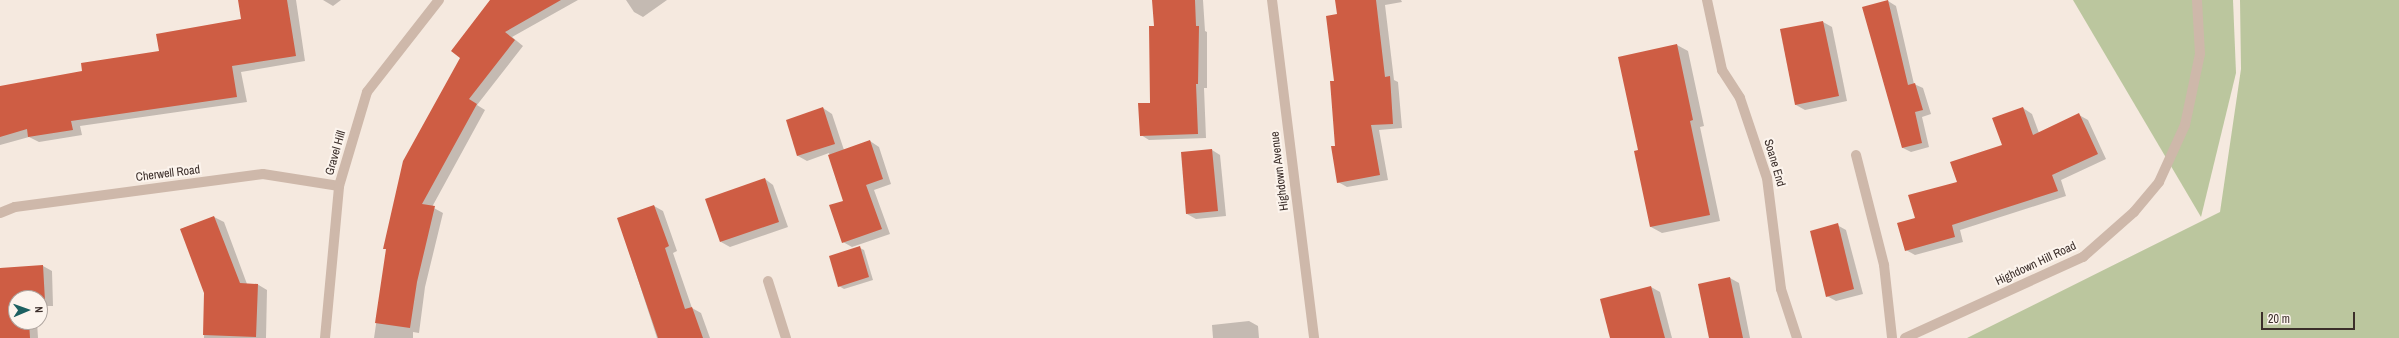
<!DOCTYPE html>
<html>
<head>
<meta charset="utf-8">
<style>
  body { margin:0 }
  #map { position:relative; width:2399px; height:338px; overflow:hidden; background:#f5e9df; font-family:"Archivo Narrow",sans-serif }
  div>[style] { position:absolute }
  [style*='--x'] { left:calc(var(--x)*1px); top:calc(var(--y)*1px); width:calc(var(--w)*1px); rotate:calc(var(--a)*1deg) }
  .green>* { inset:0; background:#bbc69e }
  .shadow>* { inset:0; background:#0003 }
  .building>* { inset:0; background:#ce5d44 }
  .service>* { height:10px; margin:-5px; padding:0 5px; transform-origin:5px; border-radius:5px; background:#ceb8aa }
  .minor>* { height:10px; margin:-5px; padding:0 5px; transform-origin:5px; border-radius:5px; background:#ceb8aa }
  span { translate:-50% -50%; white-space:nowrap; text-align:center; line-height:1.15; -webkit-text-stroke:4px #fcf4ed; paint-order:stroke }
  .street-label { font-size:12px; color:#3b2e2a }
  .north { position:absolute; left:8px; top:290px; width:40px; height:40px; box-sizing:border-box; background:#fcf4ed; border:1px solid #afa59f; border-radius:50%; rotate:88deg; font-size:11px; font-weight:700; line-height:16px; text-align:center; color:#3b2e2a }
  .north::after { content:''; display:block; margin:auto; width:14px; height:18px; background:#1c6061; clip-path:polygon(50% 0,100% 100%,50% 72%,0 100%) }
  .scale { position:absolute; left:2261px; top:312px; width:94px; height:18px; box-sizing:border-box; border:2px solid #3b2e2a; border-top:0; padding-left:5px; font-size:12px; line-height:14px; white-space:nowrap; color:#3b2e2a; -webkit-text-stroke:3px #fcf4ed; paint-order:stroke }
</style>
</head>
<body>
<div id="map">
  <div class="green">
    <div style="clip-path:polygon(2073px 0,2233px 0,2236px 73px,2201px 217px)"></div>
    <div style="clip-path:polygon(2240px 0,2399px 0,2399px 338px,1967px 338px,2220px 212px,2241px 69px)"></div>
  </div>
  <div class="shadow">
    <div style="clip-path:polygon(239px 0,296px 0,305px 61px,241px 72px,247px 102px,80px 126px,82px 135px,39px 142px,29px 137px,0 145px,0 93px,160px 52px,242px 20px)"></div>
    <div style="clip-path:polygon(323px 0,341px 0,333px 6px)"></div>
    <div style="clip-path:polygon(492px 0,578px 0,512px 37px,523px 46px,477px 105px,485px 110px,432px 207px,443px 213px,425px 287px,419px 333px,413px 332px,413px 338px,374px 338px,387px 250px,384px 248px)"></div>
    <div style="clip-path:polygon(626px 0,667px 0,643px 17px,634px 12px)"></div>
    <div style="clip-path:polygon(1153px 0,1203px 0,1205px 31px,1207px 32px,1207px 88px,1204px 88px,1206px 138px,1149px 140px,1141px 135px,1151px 104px,1155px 27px)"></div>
    <div style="clip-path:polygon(1336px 0,1401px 0,1402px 2px,1385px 5px,1394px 80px,1398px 82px,1402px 128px,1379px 130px,1388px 180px,1347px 187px,1338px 182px,1335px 82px,1338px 15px)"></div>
    <div style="clip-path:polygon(1888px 1px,1896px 6px,1914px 84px,1923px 88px,1931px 114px,1922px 117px,1929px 147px,1911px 152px,1903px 148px)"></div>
    <div style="clip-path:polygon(1823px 22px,1832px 27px,1847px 101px,1805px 110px,1796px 105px,1781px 30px)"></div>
    <div style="clip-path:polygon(1677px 45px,1688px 51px,1704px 126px,1700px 127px,1720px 221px,1662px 233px,1651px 227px,1639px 151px)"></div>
    <div style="clip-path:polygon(823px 108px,832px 114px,844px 150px,870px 141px,879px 147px,891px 184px,874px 190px,890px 234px,852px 247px,843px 242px,845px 201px,829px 153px,807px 161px,798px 156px,787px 121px)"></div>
    <div style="clip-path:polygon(2023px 108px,2032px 114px,2039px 133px,2079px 115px,2088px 120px,2106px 159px,2061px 180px,2066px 196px,1960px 230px,1963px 242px,1915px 255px,1906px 250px,1916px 218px,2003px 145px)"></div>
    <div style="clip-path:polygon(1212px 150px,1220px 155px,1226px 216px,1196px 219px,1187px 214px)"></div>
    <div style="clip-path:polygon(765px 179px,773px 185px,788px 227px,730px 247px,721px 242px)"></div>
    <div style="clip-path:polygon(654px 206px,663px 211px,677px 251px,673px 253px,692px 308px,701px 313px,710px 338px,657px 338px,618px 218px)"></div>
    <div style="clip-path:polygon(214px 217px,224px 222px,247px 284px,257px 284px,267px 290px,266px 338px,204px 338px,205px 293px,181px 229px)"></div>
    <div style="clip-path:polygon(1837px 225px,1846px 230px,1863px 294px,1836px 301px,1827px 296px)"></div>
    <div style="clip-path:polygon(860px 248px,864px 250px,873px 280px,844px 289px,839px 286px)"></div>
    <div style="clip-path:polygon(43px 266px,52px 271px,53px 306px,40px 306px,40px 298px,16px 298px,16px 322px,37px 322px,38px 338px,0 338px,0 269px)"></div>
    <div style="clip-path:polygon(1730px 278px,1739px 283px,1750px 338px,1712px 338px)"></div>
    <div style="clip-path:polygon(1651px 287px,1660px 292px,1672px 338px,1611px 338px)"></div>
    <div style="clip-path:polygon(1249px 321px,1258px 326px,1259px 338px,1213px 338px,1212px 325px)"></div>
  </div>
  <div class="building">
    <div style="clip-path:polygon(238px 0,287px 0,296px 56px,232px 66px,237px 97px,71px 121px,73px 130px,28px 137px,27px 129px,0 137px,0 86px,82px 71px,81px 63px,159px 51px,156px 34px,241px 19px)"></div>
    <div style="clip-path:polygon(490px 0,561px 0,505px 32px,515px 40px,469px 99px,477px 104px,422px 204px,435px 206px,417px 282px,410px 328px,375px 323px,386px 249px,383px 249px,403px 161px,460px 58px,451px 51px)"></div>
    <div style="clip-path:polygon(1152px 0,1195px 0,1196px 26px,1199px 26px,1198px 84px,1196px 84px,1198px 134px,1140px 136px,1138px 103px,1150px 103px,1149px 26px,1154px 26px)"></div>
    <div style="clip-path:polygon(1335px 0,1376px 0,1385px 77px,1390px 76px,1393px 124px,1371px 125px,1380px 175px,1337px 183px,1331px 146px,1335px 146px,1330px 81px,1334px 81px,1326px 16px,1337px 14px)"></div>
    <div style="clip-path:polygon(1888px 0,1908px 85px,1915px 83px,1923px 110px,1915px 112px,1922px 143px,1902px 148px,1862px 7px)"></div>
    <div style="clip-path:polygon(1823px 21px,1839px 96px,1795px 105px,1780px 29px)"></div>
    <div style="clip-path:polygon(1677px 44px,1693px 120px,1690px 121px,1710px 215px,1650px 227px,1634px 151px,1638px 150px,1618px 57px)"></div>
    <div style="clip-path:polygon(823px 107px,835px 144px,797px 156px,786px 120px)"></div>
    <div style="clip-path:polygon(2023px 107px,2033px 135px,2079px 113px,2098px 154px,2052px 175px,2058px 191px,1952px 225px,1955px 237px,1905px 251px,1897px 223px,1915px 218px,1908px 195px,1957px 182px,1950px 162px,2002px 145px,1992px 118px)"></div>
    <div style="clip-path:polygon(870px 140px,883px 179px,866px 185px,882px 229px,842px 243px,829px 205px,843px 201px,828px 155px)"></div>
    <div style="clip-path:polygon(1212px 149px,1218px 211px,1186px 214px,1181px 152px)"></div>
    <div style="clip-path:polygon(765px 178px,779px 222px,720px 242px,705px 199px)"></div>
    <div style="clip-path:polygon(654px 205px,669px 246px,665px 248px,685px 309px,692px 307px,703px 338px,658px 338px,617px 218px)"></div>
    <div style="clip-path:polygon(214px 216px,240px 283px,258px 284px,256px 337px,203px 335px,204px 293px,180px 229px)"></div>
    <div style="clip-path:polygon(1838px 223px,1854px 289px,1826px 297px,1810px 231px)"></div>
    <div style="clip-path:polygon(860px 246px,869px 277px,838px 287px,829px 256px)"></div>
    <div style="clip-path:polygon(43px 265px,45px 301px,40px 301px,40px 298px,16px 298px,16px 322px,29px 322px,30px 338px,0 338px,0 268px)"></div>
    <div style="clip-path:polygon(1730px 277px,1743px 338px,1709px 338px,1698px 284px)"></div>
    <div style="clip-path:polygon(1651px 286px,1665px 338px,1610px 338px,1600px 299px)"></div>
  </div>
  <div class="service">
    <div style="--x:1856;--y:155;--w:114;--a:75.7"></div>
    <div style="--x:1884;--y:265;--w:73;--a:83.7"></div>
  </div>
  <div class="minor">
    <div style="--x:1272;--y:0;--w:341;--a:82.9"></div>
    <div style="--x:1707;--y:0;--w:72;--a:77.9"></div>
    <div style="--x:1722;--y:70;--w:33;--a:57"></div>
    <div style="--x:1740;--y:98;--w:84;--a:71.4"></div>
    <div style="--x:1767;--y:178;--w:112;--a:82.8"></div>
    <div style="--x:1781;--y:289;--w:52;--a:71.9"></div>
    <div style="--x:0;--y:213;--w:16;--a:-22"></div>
    <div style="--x:15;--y:207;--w:250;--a:-7.6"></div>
    <div style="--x:263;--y:174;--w:77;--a:9"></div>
    <div style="--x:768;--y:281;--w:60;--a:72.5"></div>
    <div style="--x:325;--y:338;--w:153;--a:-84.7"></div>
    <div style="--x:339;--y:186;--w:98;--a:-73.4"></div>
    <div style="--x:367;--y:92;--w:117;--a:-52"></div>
    <div style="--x:1905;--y:338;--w:196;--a:-24.5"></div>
    <div style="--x:2083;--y:257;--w:68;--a:-41.4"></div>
    <div style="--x:2134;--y:212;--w:39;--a:-50"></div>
    <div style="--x:2159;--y:182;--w:63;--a:-65.5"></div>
    <div style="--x:2185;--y:125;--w:73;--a:-78.1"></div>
    <div style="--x:2200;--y:54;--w:54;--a:-93.2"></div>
  </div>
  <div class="street-label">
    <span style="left:336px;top:153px;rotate:-74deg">Gravel Hill</span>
    <span style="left:1774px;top:163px;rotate:74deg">Soane End</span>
    <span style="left:1280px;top:171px;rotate:-97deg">Highdown Avenue</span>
    <span style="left:168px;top:174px;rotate:-7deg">Cherwell Road</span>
    <span style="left:2036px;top:264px;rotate:-25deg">Highdown Hill Road</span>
  </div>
  <div class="north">N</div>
  <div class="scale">20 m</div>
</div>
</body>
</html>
